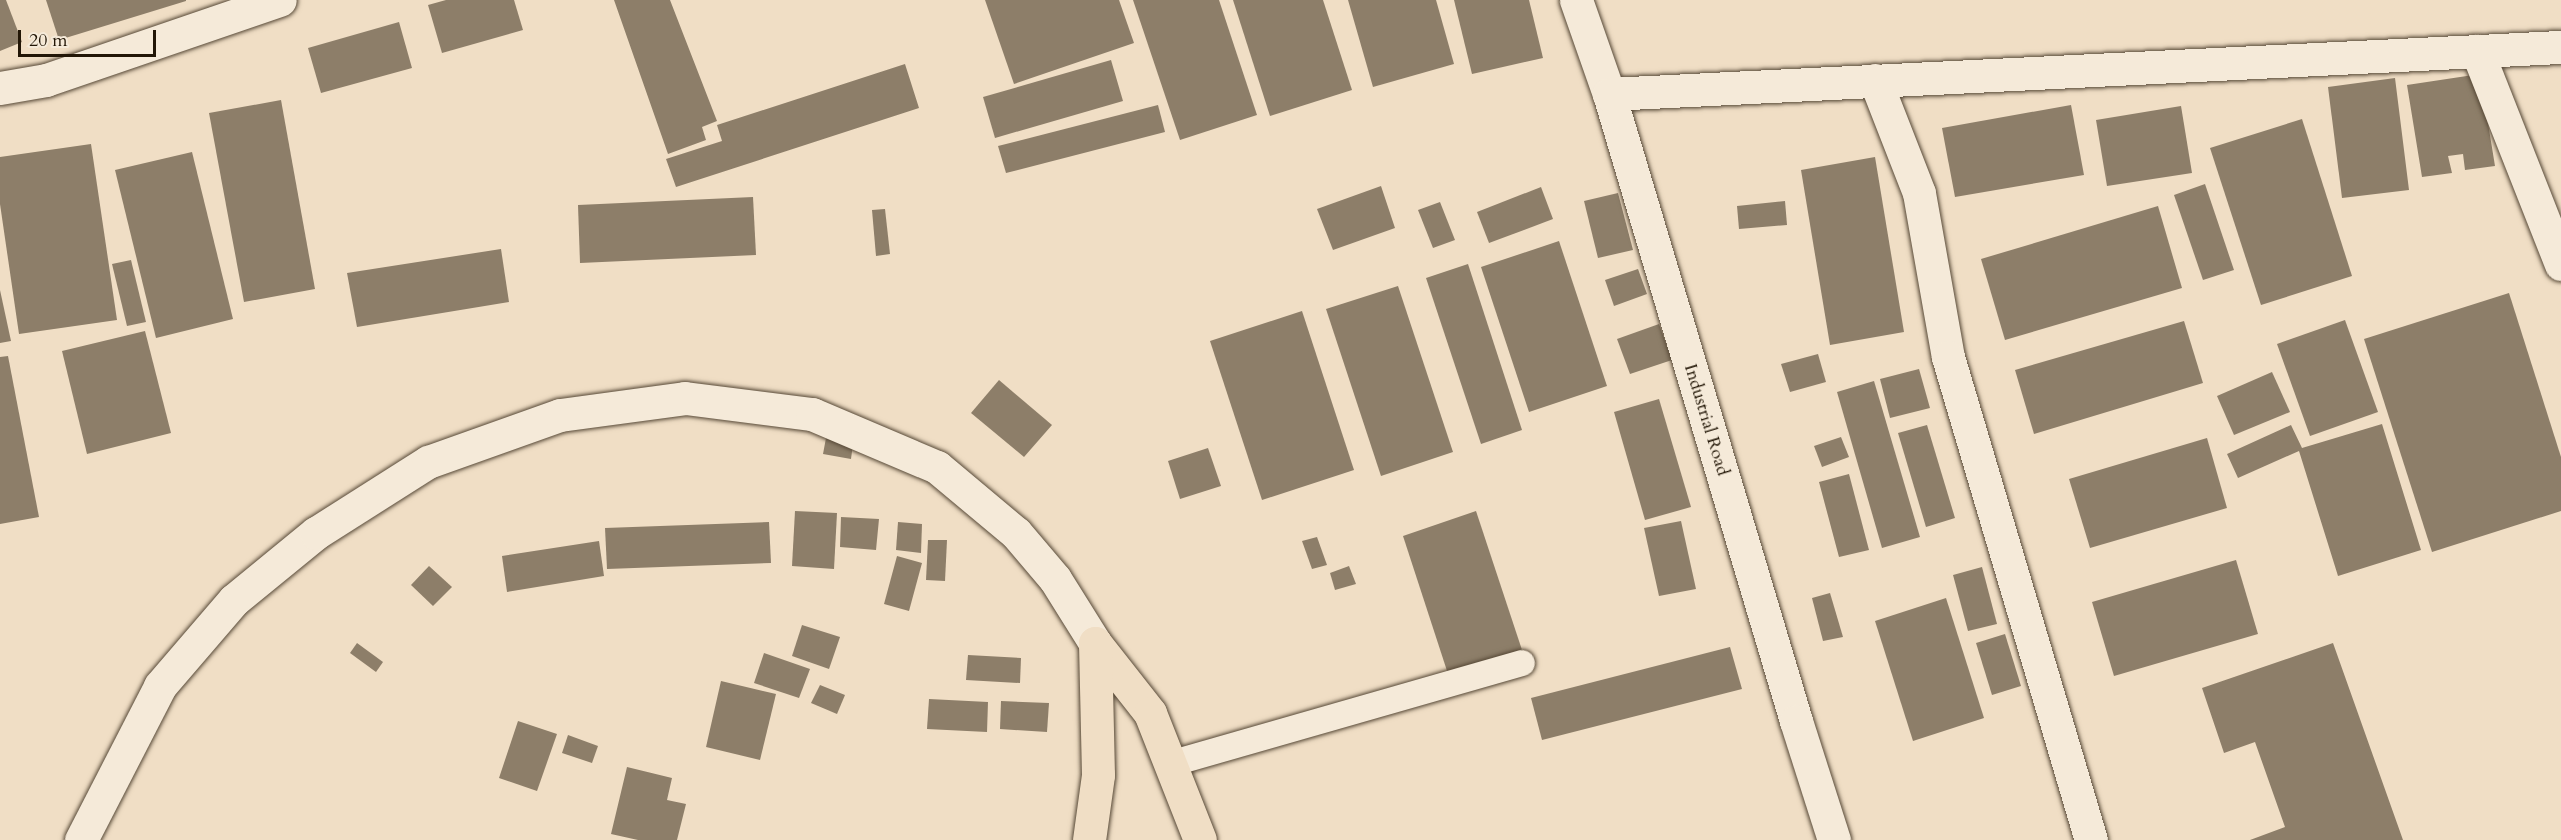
<!DOCTYPE html>
<html>
<head>
<meta charset="utf-8">
<style>
  body { margin:0 }
  #map { position:relative; width:2561px; height:840px; overflow:hidden; background:#f0dec5; font-family:Cardo,serif }
  div>[style] { position:absolute }
  [style*='--x'] { left:calc(var(--x)*1px); top:calc(var(--y)*1px); width:calc(var(--w)*1px); rotate:calc(var(--a)*1deg) }
  .building>* { inset:0; background:#8d7e69 }
  .roads { filter:drop-shadow(0 0 2px #564836) drop-shadow(0 0 2px #564836) }
  .service>* { height:26px; margin:-13px; padding:0 13px; transform-origin:13px; border-radius:13px; background:#f5ead9 }
  .minor>* { height:33px; margin:-16.5px; padding:0 16.5px; transform-origin:16.5px; border-radius:16.5px; background:#f5ead9 }
  .tertiary>* { height:33px; margin:-16.5px; padding:0 16.5px; transform-origin:16.5px; border-radius:16.5px; background:#f5ead9 }
  .primary>* { height:33px; margin:-16.5px; padding:0 16.5px; transform-origin:16.5px; border-radius:16.5px; background:#f0dec5 }
  span { translate:-50% -50%; white-space:nowrap; text-align:center; line-height:1.15; -webkit-text-stroke:6px #f5ead9; paint-order:stroke }
  .street-label { font-size:18px; color:#221606 }
  .scale { position:absolute; left:18px; top:30px; width:138px; height:27px; box-sizing:border-box; border:3px solid #221606; border-top:0; padding-left:8px; font-size:18px; line-height:21px; white-space:nowrap; color:#221606; -webkit-text-stroke:4px #f5ead9; paint-order:stroke }
</style>
</head>
<body>
<div id="map">
  <div class="building">
    <div style="clip-path:polygon(0 0,6px 0,22px 42px,0 51px)"></div>
    <div style="clip-path:polygon(46px 0,186px 0,186px 1px,59px 40px)"></div>
    <div style="clip-path:polygon(446px 0,514px 0,523px 30px,442px 53px,428px 5px)"></div>
    <div style="clip-path:polygon(614px 0,670px 0,717px 121px,702px 127px,706px 140px,668px 154px)"></div>
    <div style="clip-path:polygon(985px 0,1119px 0,1134px 43px,1014px 84px)"></div>
    <div style="clip-path:polygon(1133px 0,1219px 0,1257px 115px,1180px 140px)"></div>
    <div style="clip-path:polygon(1233px 0,1323px 0,1352px 90px,1270px 116px)"></div>
    <div style="clip-path:polygon(1348px 0,1436px 0,1454px 64px,1373px 87px)"></div>
    <div style="clip-path:polygon(1454px 0,1529px 0,1543px 58px,1472px 74px)"></div>
    <div style="clip-path:polygon(399px 22px,412px 68px,321px 93px,308px 48px)"></div>
    <div style="clip-path:polygon(1111px 60px,1123px 101px,995px 138px,983px 97px)"></div>
    <div style="clip-path:polygon(905px 64px,919px 108px,676px 187px,666px 159px,722px 141px,717px 125px)"></div>
    <div style="clip-path:polygon(2480px 74px,2495px 166px,2465px 170px,2463px 154px,2448px 156px,2452px 173px,2422px 177px,2407px 85px)"></div>
    <div style="clip-path:polygon(2395px 78px,2409px 190px,2342px 198px,2328px 87px)"></div>
    <div style="clip-path:polygon(281px 100px,315px 289px,244px 302px,209px 113px)"></div>
    <div style="clip-path:polygon(1158px 105px,1165px 132px,1006px 173px,998px 146px)"></div>
    <div style="clip-path:polygon(2071px 105px,2084px 175px,1955px 197px,1942px 128px)"></div>
    <div style="clip-path:polygon(2181px 106px,2192px 173px,2107px 186px,2096px 120px)"></div>
    <div style="clip-path:polygon(2302px 119px,2352px 276px,2261px 305px,2210px 148px)"></div>
    <div style="clip-path:polygon(91px 144px,117px 320px,19px 334px,0 204px,0 157px)"></div>
    <div style="clip-path:polygon(192px 152px,233px 319px,156px 338px,115px 170px)"></div>
    <div style="clip-path:polygon(1875px 157px,1904px 332px,1830px 345px,1801px 170px)"></div>
    <div style="clip-path:polygon(2205px 184px,2234px 270px,2203px 280px,2174px 195px)"></div>
    <div style="clip-path:polygon(1381px 186px,1395px 228px,1333px 250px,1317px 209px)"></div>
    <div style="clip-path:polygon(1541px 187px,1553px 219px,1489px 243px,1477px 212px)"></div>
    <div style="clip-path:polygon(1618px 193px,1633px 250px,1598px 258px,1584px 201px)"></div>
    <div style="clip-path:polygon(753px 197px,756px 255px,580px 263px,578px 205px)"></div>
    <div style="clip-path:polygon(1785px 201px,1787px 225px,1739px 229px,1737px 206px)"></div>
    <div style="clip-path:polygon(1440px 202px,1455px 240px,1433px 248px,1418px 210px)"></div>
    <div style="clip-path:polygon(2158px 206px,2182px 288px,2005px 340px,1981px 259px)"></div>
    <div style="clip-path:polygon(885px 209px,890px 254px,876px 256px,872px 210px)"></div>
    <div style="clip-path:polygon(1559px 241px,1607px 386px,1529px 412px,1481px 267px)"></div>
    <div style="clip-path:polygon(501px 249px,509px 302px,357px 327px,347px 273px)"></div>
    <div style="clip-path:polygon(131px 260px,146px 322px,127px 326px,112px 264px)"></div>
    <div style="clip-path:polygon(1468px 264px,1522px 430px,1481px 444px,1426px 278px)"></div>
    <div style="clip-path:polygon(1638px 269px,1647px 294px,1614px 306px,1605px 280px)"></div>
    <div style="clip-path:polygon(1398px 286px,1453px 452px,1381px 476px,1326px 309px)"></div>
    <div style="clip-path:polygon(0 290px,11px 341px,0 343px)"></div>
    <div style="clip-path:polygon(2509px 293px,2561px 457px,2561px 511px,2432px 552px,2364px 339px)"></div>
    <div style="clip-path:polygon(1302px 311px,1354px 470px,1262px 500px,1210px 341px)"></div>
    <div style="clip-path:polygon(2345px 320px,2378px 412px,2310px 436px,2277px 344px)"></div>
    <div style="clip-path:polygon(2184px 321px,2203px 383px,2034px 434px,2015px 370px)"></div>
    <div style="clip-path:polygon(1659px 324px,1672px 360px,1630px 374px,1617px 339px)"></div>
    <div style="clip-path:polygon(145px 331px,171px 433px,87px 454px,62px 351px)"></div>
    <div style="clip-path:polygon(1818px 354px,1826px 382px,1790px 392px,1781px 364px)"></div>
    <div style="clip-path:polygon(8px 356px,39px 517px,0 524px,0 357px)"></div>
    <div style="clip-path:polygon(1919px 369px,1930px 408px,1890px 418px,1880px 379px)"></div>
    <div style="clip-path:polygon(2272px 372px,2290px 412px,2234px 435px,2217px 396px)"></div>
    <div style="clip-path:polygon(999px 380px,1052px 425px,1024px 457px,971px 413px)"></div>
    <div style="clip-path:polygon(1874px 381px,1920px 537px,1882px 548px,1837px 392px)"></div>
    <div style="clip-path:polygon(1659px 399px,1691px 507px,1645px 520px,1614px 412px)"></div>
    <div style="clip-path:polygon(2382px 424px,2421px 550px,2338px 576px,2299px 451px,2238px 478px,2227px 454px,2291px 425px,2302px 448px)"></div>
    <div style="clip-path:polygon(1927px 425px,1955px 518px,1926px 527px,1898px 433px)"></div>
    <div style="clip-path:polygon(1841px 437px,1849px 457px,1822px 467px,1814px 446px)"></div>
    <div style="clip-path:polygon(826px 438px,853px 444px,851px 459px,823px 454px)"></div>
    <div style="clip-path:polygon(2207px 438px,2227px 508px,2090px 548px,2069px 479px)"></div>
    <div style="clip-path:polygon(1208px 448px,1221px 486px,1180px 499px,1168px 461px)"></div>
    <div style="clip-path:polygon(1849px 474px,1869px 550px,1839px 557px,1819px 482px)"></div>
    <div style="clip-path:polygon(795px 511px,837px 513px,834px 569px,792px 566px)"></div>
    <div style="clip-path:polygon(1476px 511px,1523px 653px,1449px 677px,1403px 536px)"></div>
    <div style="clip-path:polygon(841px 517px,879px 519px,876px 550px,840px 547px)"></div>
    <div style="clip-path:polygon(1681px 521px,1696px 589px,1659px 596px,1644px 528px)"></div>
    <div style="clip-path:polygon(769px 522px,771px 563px,607px 569px,605px 528px)"></div>
    <div style="clip-path:polygon(898px 522px,922px 524px,921px 553px,896px 550px)"></div>
    <div style="clip-path:polygon(1317px 537px,1327px 565px,1312px 569px,1302px 541px)"></div>
    <div style="clip-path:polygon(928px 540px,947px 540px,945px 581px,926px 580px)"></div>
    <div style="clip-path:polygon(599px 541px,604px 576px,507px 592px,502px 556px)"></div>
    <div style="clip-path:polygon(897px 556px,922px 563px,909px 611px,884px 604px)"></div>
    <div style="clip-path:polygon(2236px 560px,2258px 634px,2114px 676px,2092px 602px)"></div>
    <div style="clip-path:polygon(429px 566px,452px 587px,433px 606px,411px 585px)"></div>
    <div style="clip-path:polygon(1349px 566px,1356px 584px,1335px 590px,1330px 573px)"></div>
    <div style="clip-path:polygon(1982px 567px,1997px 624px,1968px 631px,1953px 575px)"></div>
    <div style="clip-path:polygon(1830px 593px,1843px 637px,1823px 641px,1812px 598px)"></div>
    <div style="clip-path:polygon(1946px 598px,1984px 718px,1913px 741px,1875px 621px)"></div>
    <div style="clip-path:polygon(802px 625px,840px 637px,829px 669px,792px 656px)"></div>
    <div style="clip-path:polygon(2005px 634px,2021px 686px,1992px 695px,1976px 643px)"></div>
    <div style="clip-path:polygon(357px 643px,383px 662px,376px 672px,350px 653px)"></div>
    <div style="clip-path:polygon(2333px 643px,2403px 840px,2250px 840px,2285px 827px,2255px 742px,2224px 753px,2202px 688px)"></div>
    <div style="clip-path:polygon(1730px 647px,1742px 689px,1542px 740px,1531px 698px)"></div>
    <div style="clip-path:polygon(764px 653px,810px 669px,799px 698px,754px 683px)"></div>
    <div style="clip-path:polygon(968px 655px,1021px 658px,1020px 683px,966px 680px)"></div>
    <div style="clip-path:polygon(721px 681px,776px 694px,760px 760px,706px 747px)"></div>
    <div style="clip-path:polygon(820px 685px,845px 695px,837px 714px,811px 703px)"></div>
    <div style="clip-path:polygon(929px 699px,988px 702px,987px 732px,927px 729px)"></div>
    <div style="clip-path:polygon(1001px 701px,1049px 703px,1047px 732px,1000px 729px)"></div>
    <div style="clip-path:polygon(518px 721px,557px 734px,537px 791px,499px 778px)"></div>
    <div style="clip-path:polygon(568px 735px,598px 746px,592px 763px,562px 753px)"></div>
    <div style="clip-path:polygon(627px 767px,672px 778px,667px 800px,686px 804px,677px 840px,638px 840px,611px 834px)"></div>
  </div>
  <div class="roads">
    <div class="service">
      <div style="--x:1170;--y:764;--w:366;--a:-16"></div>
    </div>
    <div class="minor">
      <div style="--x:1576;--y:0;--w:100;--a:70.7"></div>
      <div style="--x:1609;--y:94;--w:654;--a:73.39"></div>
      <div style="--x:1796;--y:721;--w:125;--a:72.3"></div>
      <div style="--x:2477;--y:51;--w:229;--a:68.5"></div>
      <div style="--x:1875;--y:80;--w:121;--a:68.7"></div>
      <div style="--x:1919;--y:193;--w:167;--a:80"></div>
      <div style="--x:1948;--y:357;--w:504;--a:73.51"></div>
      <div style="--x:0;--y:88;--w:47;--a:-9.9"></div>
      <div style="--x:46;--y:80;--w:247;--a:-18.9"></div>
      <div style="--x:1609;--y:94;--w:953;--a:-2.83"></div>
    </div>
    <div class="tertiary">
      <div style="--x:81;--y:840;--w:173;--a:-62.8"></div>
      <div style="--x:160;--y:686;--w:113;--a:-49.3"></div>
      <div style="--x:234;--y:600;--w:106;--a:-39.3"></div>
      <div style="--x:316;--y:533;--w:133;--a:-32.4"></div>
      <div style="--x:428;--y:462;--w:140;--a:-19.6"></div>
      <div style="--x:560;--y:415;--w:126;--a:-7.7"></div>
      <div style="--x:685;--y:398;--w:128;--a:7.2"></div>
      <div style="--x:812;--y:414;--w:136;--a:23"></div>
      <div style="--x:937;--y:467;--w:103;--a:39.9"></div>
      <div style="--x:1016;--y:533;--w:60;--a:49.7"></div>
      <div style="--x:1055;--y:579;--w:75;--a:58"></div>
    </div>
    <div class="primary">
      <div style="--x:1095;--y:643;--w:89;--a:51.8"></div>
      <div style="--x:1150;--y:713;--w:136;--a:68.5"></div>
      <div style="--x:1089;--y:840;--w:66;--a:-82.1"></div>
      <div style="--x:1098;--y:775;--w:132;--a:-91.3"></div>
    </div>
  </div>
  <div class="street-label">
    <span style="left:1706px;top:420px;rotate:73deg">Industrial Road</span>
  </div>
  <div class="scale">20 m</div>
</div>
</body>
</html>
